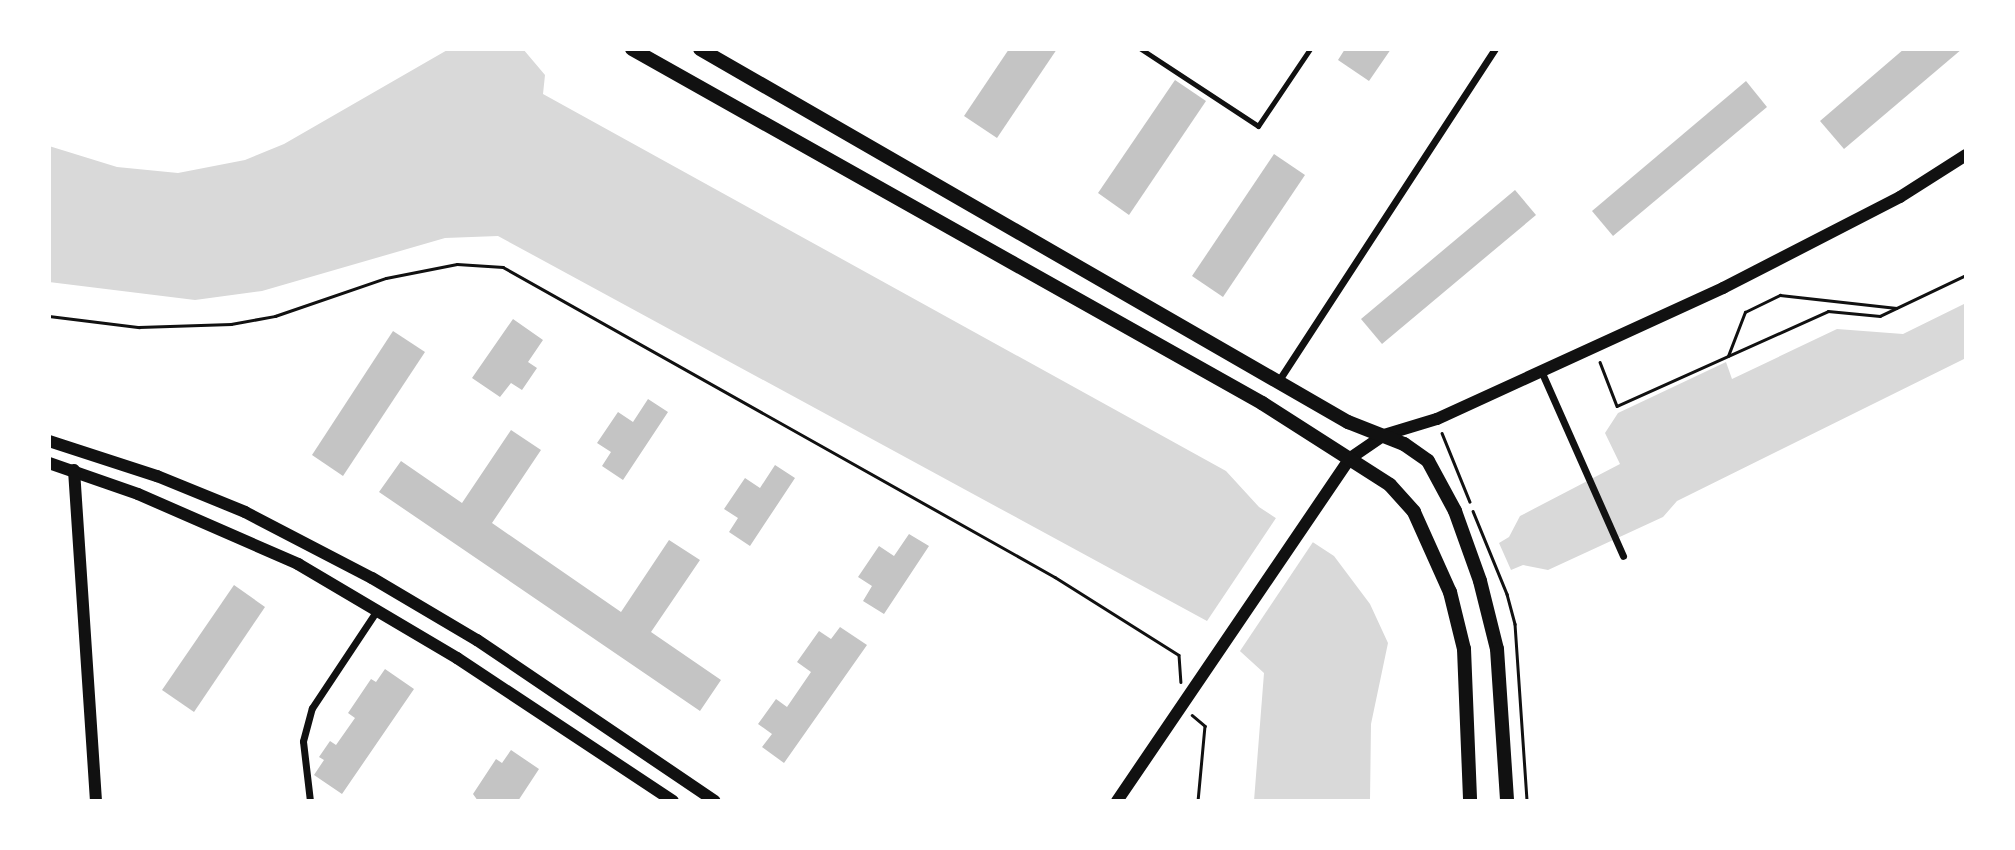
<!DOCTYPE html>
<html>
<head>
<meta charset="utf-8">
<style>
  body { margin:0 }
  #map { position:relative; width:2015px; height:850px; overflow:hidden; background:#fff; font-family:"Source Sans 3",sans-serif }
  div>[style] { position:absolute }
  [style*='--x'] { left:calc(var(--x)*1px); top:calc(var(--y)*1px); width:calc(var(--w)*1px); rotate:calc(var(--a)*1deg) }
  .water>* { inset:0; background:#d9d9d9 }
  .pier>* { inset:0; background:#fff }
  .building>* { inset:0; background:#c4c4c4 }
  .path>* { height:2.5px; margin:-1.25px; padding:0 1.25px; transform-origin:1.25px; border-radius:1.25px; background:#111 }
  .service>* { height:5px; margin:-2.5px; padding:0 2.5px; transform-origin:2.5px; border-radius:2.5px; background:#111 }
  .minor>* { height:7px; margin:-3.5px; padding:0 3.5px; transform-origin:3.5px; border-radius:3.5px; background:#111 }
  .tertiary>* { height:12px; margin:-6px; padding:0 6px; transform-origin:6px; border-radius:6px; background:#111 }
  .secondary>* { height:14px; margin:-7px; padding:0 7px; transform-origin:7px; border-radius:7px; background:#111 }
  span { translate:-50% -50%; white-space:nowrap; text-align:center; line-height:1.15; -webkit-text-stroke:5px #fff; paint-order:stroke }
  .frame { position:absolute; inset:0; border:51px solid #fff; pointer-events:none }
</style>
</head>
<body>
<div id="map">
  <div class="water">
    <div style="clip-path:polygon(449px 49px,523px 49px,545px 75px,543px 94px,1226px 471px,1259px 507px,1334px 556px,1370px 604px,1388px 643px,1371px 724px,1370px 801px,1254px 801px,1264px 673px,1207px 621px,498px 236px,445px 238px,262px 291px,195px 300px,49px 282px,49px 146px,117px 167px,178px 173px,245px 160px,284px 144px)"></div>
    <div style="clip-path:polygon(1966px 303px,1966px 358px,1677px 501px,1663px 517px,1548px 570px,1523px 565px,1511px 570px,1499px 543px,1509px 537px,1520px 516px,1620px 464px,1605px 433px,1618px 413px,1726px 362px,1732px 379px,1837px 329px,1903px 334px)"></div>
  </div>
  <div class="pier">
    <div style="clip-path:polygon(1278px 515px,1315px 539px,1238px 654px,1205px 624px)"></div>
  </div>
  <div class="building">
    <div style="clip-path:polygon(1009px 49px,1057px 49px,997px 138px,964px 116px)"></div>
    <div style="clip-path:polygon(1345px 49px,1391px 49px,1369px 81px,1338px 60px)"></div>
    <div style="clip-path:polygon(1904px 49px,1962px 49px,1844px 149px,1820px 121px)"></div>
    <div style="clip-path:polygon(1175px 80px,1206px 101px,1129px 215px,1098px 193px)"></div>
    <div style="clip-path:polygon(1746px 81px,1767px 107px,1613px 236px,1592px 211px)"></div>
    <div style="clip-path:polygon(1274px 154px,1305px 175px,1223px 297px,1192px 276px)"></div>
    <div style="clip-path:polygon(1515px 190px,1536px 215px,1382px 344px,1361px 319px)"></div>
    <div style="clip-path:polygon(513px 319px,543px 340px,528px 362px,537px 368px,522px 390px,511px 383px,500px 397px,472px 378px)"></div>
    <div style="clip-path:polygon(393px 331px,425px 352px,343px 476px,312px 455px)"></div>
    <div style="clip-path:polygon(648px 399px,668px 412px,623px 480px,602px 466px,611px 452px,597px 443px,618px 412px,633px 422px)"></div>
    <div style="clip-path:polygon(511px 430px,541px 450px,492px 523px,621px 612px,669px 540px,700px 560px,651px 632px,721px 680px,700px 711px,379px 492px,401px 461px,462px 503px)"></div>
    <div style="clip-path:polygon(775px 465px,795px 478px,750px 546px,729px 532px,738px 518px,724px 509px,745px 478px,760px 488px)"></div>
    <div style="clip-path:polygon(909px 534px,929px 546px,884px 614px,863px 601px,872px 586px,858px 577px,879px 546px,894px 556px)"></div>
    <div style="clip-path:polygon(234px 585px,265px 607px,194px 712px,162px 690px)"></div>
    <div style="clip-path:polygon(840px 627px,867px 645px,784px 763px,762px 747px,772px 734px,758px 724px,776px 699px,787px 707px,811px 672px,797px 662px,819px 631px,831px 639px)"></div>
    <div style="clip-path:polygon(385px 669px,414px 689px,342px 794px,314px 775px,324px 760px,319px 757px,330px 741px,336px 745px,355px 718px,348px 713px,371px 679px,376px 682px)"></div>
    <div style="clip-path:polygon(511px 750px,539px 769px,518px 801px,478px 801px,473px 794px,496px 759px,502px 763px)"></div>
  </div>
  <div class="path">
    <div style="--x:49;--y:316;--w:91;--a:7"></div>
    <div style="--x:139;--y:327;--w:92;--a:-1.9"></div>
    <div style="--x:231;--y:324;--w:45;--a:-10.3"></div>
    <div style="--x:275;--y:316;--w:117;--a:-18.9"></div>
    <div style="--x:386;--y:278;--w:72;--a:-11.2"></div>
    <div style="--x:457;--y:264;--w:46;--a:3.7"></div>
    <div style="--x:503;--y:267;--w:633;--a:29.32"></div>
    <div style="--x:1055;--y:577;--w:146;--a:32.2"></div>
    <div style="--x:1179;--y:655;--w:27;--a:86"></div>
    <div style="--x:1728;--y:356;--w:47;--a:-68.9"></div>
    <div style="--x:1745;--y:312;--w:39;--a:-26"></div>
    <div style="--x:1780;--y:295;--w:117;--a:6.4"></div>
    <div style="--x:1600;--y:362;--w:47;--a:68.9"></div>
    <div style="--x:1617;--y:406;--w:231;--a:-24.2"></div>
    <div style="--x:1828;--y:311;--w:52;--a:5.5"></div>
    <div style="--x:1880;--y:316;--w:95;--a:-25.5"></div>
    <div style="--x:1442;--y:433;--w:74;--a:67.9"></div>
    <div style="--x:1473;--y:511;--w:90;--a:67.7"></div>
    <div style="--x:1507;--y:594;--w:31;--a:75"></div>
    <div style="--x:1515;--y:624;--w:177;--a:86.1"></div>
    <div style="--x:1192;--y:715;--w:17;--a:40"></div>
    <div style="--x:1205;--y:726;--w:75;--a:95.3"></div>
  </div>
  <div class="service">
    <div style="--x:1141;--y:49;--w:140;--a:33.3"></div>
    <div style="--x:1258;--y:126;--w:93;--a:-56"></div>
  </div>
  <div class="minor">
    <div style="--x:1542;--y:373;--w:200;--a:66.1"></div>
    <div style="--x:1279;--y:380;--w:395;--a:-56.9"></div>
    <div style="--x:310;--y:801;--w:60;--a:-96.7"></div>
    <div style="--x:303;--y:741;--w:34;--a:-75"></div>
    <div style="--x:312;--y:708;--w:118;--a:-56.4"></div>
  </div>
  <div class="tertiary">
    <div style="--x:49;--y:441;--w:114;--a:18"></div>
    <div style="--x:157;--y:476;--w:95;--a:22.2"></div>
    <div style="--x:245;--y:512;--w:143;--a:27.5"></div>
    <div style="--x:372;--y:578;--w:122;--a:30.6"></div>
    <div style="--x:477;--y:640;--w:287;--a:34.1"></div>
    <div style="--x:49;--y:463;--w:94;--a:19.2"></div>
    <div style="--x:138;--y:494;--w:175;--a:23.6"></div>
    <div style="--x:298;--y:564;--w:185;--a:30.6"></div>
    <div style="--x:457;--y:658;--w:259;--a:33.5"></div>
    <div style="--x:74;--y:470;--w:332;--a:86.2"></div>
    <div style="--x:1117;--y:801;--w:413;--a:-55.8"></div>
    <div style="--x:1349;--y:459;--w:42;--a:-34.4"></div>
    <div style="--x:1384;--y:435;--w:55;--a:-16.8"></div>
    <div style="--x:1437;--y:419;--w:315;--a:-24.6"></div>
    <div style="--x:1723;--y:288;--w:199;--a:-27.2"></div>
    <div style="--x:1900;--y:197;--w:78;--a:-32.5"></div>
  </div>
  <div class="secondary">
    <div style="--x:632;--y:49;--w:723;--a:29.33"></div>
    <div style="--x:1262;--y:403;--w:152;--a:32.6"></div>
    <div style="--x:1390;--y:485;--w:36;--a:48"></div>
    <div style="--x:1414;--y:512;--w:88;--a:65.8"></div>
    <div style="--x:1450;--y:592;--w:59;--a:76.2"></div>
    <div style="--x:1464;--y:649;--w:152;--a:87.7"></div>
    <div style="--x:700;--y:49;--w:748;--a:29.93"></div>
    <div style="--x:1348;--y:422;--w:60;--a:21.4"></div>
    <div style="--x:1404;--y:444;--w:29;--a:35"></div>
    <div style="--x:1428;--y:461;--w:57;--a:61.6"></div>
    <div style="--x:1455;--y:511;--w:74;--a:70.3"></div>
    <div style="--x:1480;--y:581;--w:70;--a:76"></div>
    <div style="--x:1497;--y:649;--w:152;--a:86.2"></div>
  </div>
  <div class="frame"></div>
</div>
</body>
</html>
